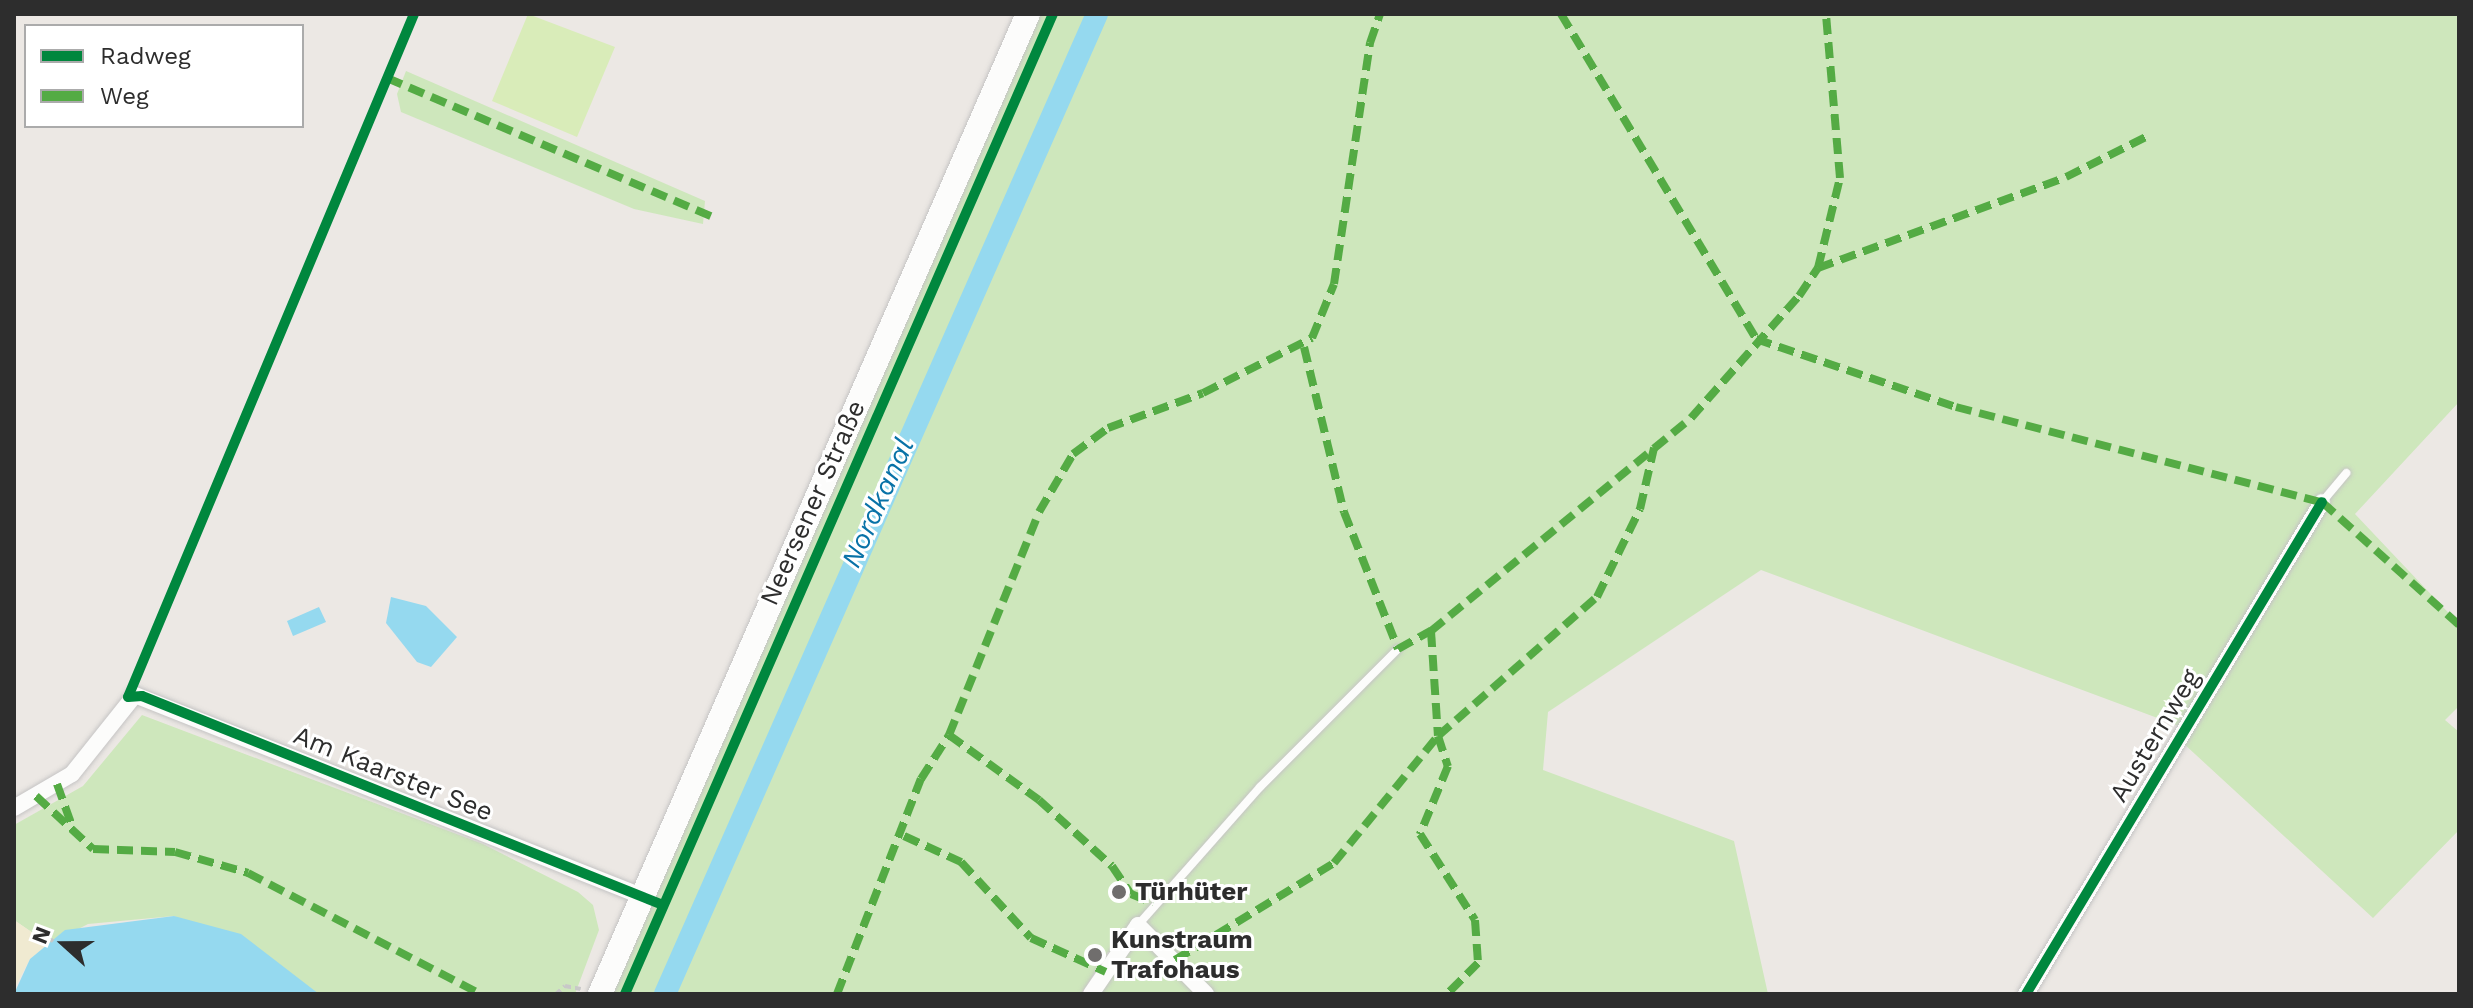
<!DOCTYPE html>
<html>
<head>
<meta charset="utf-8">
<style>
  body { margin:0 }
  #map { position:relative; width:2473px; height:1008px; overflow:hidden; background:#ece8e4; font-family:"Work Sans",sans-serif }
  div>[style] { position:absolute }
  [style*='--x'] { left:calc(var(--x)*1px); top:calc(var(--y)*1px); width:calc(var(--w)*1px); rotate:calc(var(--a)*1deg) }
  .green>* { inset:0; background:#cee7bc }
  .sand>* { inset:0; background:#f0ead1 }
  .pitch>* { inset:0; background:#d9ecb9 }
  .water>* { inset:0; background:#95d9ef }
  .canal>* { height:22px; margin:-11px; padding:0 11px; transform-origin:11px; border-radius:11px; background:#95d9ef }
  .path>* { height:4px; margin-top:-2px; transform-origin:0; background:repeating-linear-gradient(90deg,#c8c8c8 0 6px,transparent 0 10px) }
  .roads { filter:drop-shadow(0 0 2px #c5c4c4) drop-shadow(0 0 2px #c5c4c4) }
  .service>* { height:8px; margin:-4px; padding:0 4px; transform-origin:4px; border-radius:4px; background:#fcfcfb }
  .minor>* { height:16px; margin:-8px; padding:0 8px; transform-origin:8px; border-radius:8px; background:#fcfcfb }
  .secondary>* { height:24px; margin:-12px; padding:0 12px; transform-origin:12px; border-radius:12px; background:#fcfcfb }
  .quiet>* { height:8px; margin-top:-4px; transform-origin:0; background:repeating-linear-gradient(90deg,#54ab44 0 16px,transparent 0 24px) }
  .cycleway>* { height:10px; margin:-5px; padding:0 5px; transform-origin:5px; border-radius:5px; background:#00873e }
  .dots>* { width:22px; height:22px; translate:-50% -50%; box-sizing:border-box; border:4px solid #fff; border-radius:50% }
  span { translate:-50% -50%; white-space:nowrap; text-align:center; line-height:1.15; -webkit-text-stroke:6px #fff; paint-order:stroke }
  .street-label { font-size:26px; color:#2d2d2d }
  .poi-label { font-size:26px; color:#2d2d2d; font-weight:700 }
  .left { translate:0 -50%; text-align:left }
  .water-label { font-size:28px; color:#0872a7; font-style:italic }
  .frame { position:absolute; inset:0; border:16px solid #2d2d2d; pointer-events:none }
  .legend { position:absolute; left:24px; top:24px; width:280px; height:104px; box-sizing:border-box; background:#fff; border:2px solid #ababab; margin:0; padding:10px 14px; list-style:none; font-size:24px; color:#2d2d2d }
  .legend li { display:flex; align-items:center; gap:16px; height:40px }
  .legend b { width:40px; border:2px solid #ababab }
  .north { position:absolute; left:24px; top:904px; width:80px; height:80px; -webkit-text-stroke:6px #fff; paint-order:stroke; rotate:291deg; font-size:22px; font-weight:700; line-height:32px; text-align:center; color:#2d2d2d }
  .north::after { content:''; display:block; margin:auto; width:28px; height:36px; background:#2d2d2d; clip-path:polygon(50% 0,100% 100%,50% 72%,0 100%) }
</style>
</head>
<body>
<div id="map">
  <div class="green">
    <div style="clip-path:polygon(1041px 14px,1050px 14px,621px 994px,613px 994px)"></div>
    <div style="clip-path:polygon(1057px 14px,2459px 14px,2459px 402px,2355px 514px,2459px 624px,2459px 706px,2445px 720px,2459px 732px,2459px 830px,2373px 918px,2183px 743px,2279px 559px,2179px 726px,1761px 570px,1548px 712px,1543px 770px,1734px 841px,1768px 994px,1099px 994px,1127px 953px,1108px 952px,1081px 994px,628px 994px)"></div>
    <div style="clip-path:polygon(406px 71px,705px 201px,703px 224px,634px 209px,401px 112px,397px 94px)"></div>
    <div style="clip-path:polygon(142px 715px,483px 844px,578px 892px,593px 905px,599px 930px,575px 994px,319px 994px,174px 916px,88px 924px,49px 944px,14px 920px,14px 825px,83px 786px)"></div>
  </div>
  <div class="sand">
    <div style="clip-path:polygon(14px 920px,49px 944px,30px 959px,14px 989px)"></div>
  </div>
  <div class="pitch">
    <div style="clip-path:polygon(528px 14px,615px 47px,577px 137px,492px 101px)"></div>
  </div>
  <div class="water">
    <div style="clip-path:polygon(391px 597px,426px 606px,457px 637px,431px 667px,417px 662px,386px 623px)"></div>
    <div style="clip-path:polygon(319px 607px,326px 622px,293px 636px,287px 621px)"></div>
    <div style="clip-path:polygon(174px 916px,241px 934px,319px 994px,14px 994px,30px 959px,65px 930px)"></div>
  </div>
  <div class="canal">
    <div style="--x:665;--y:994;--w:1071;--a:-66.21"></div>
  </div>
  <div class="path">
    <div style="--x:43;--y:933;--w:13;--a:39"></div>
    <div style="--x:556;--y:994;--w:12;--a:-42"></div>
    <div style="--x:565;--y:986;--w:16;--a:11"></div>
  </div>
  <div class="roads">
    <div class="service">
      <div style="--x:2322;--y:502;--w:38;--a:-50"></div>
      <div style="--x:1138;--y:925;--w:184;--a:-48.5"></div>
      <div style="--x:1260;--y:787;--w:195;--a:-45"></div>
    </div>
    <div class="minor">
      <div style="--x:14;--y:808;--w:67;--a:-30.4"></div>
      <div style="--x:72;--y:774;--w:101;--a:-51.4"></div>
      <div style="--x:135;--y:695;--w:544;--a:21.66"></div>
      <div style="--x:1091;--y:994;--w:83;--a:-55.7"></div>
      <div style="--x:1138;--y:925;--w:97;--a:45.4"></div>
      <div style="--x:2026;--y:994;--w:574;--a:-58.97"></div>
    </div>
    <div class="secondary">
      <div style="--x:600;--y:994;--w:1069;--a:-66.41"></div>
    </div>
  </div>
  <div class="quiet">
    <div style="--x:1561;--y:14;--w:379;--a:59"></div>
    <div style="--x:1756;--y:339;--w:211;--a:18.8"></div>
    <div style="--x:1956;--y:407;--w:378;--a:14.6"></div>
    <div style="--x:2322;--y:502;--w:184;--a:41.9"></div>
    <div style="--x:387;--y:78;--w:359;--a:23.1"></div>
    <div style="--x:1818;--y:268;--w:264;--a:-20.1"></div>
    <div style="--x:2066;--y:177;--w:94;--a:-26.6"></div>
    <div style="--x:1304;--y:347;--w:170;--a:76.4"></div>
    <div style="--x:1344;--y:512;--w:147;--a:68.5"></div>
    <div style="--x:1398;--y:649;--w:38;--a:-29"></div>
    <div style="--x:1431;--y:631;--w:336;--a:-39.3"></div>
    <div style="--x:1691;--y:418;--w:163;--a:-48.5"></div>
    <div style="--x:1799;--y:296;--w:34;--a:-56"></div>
    <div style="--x:1818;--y:268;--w:93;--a:-76.3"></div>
    <div style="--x:1840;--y:178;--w:165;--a:-94.9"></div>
    <div style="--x:1431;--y:631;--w:105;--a:86.2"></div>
    <div style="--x:1438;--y:736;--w:32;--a:72"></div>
    <div style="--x:1448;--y:766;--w:74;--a:112.4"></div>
    <div style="--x:1420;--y:834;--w:102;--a:57.4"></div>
    <div style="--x:1475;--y:920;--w:43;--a:86"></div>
    <div style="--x:1478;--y:963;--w:44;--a:135"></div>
    <div style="--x:949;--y:735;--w:111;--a:35.8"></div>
    <div style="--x:1039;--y:800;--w:98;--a:42.1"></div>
    <div style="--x:1112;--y:866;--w:34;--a:56"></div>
    <div style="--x:1131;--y:894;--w:24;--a:22"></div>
    <div style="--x:57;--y:784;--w:41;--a:70.3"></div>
    <div style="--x:36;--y:796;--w:78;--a:42.9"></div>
    <div style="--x:93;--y:849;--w:82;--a:2.1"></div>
    <div style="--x:175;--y:852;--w:76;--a:16"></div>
    <div style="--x:248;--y:873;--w:262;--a:27.5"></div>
    <div style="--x:904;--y:836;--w:63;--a:24.5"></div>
    <div style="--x:961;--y:862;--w:103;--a:47.4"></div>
    <div style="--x:1031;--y:938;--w:82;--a:24.4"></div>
    <div style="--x:1175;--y:960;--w:186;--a:-31.4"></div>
    <div style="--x:1334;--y:863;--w:164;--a:-50.7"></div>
    <div style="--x:1438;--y:736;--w:211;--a:-41.2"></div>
    <div style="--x:1597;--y:597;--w:98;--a:-64"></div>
    <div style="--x:1640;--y:509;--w:63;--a:-77.1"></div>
    <div style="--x:837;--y:994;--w:231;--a:-68.7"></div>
    <div style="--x:921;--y:779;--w:52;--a:-57.5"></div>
    <div style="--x:949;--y:735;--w:240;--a:-68"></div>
    <div style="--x:1039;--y:512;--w:67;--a:-59.6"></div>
    <div style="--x:1073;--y:454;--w:44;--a:-36.6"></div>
    <div style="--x:1108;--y:428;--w:101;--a:-20.2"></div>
    <div style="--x:1203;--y:393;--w:122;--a:-26.8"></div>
    <div style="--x:1312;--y:338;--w:58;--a:-67.8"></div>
    <div style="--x:1334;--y:284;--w:244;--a:-81.5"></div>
    <div style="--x:1370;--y:43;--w:31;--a:-71"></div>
  </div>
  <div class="cycleway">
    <div style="--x:414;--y:14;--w:740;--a:112.72"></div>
    <div style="--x:128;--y:697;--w:14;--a:-4"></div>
    <div style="--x:142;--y:696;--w:561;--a:21.86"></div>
    <div style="--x:625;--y:994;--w:1069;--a:-66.41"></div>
    <div style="--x:2026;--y:994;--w:574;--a:-58.97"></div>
  </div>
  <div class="dots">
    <div style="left:1119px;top:892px;background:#706e6d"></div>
    <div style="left:1095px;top:955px;background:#706e6d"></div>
  </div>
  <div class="street-label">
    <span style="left:813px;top:503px;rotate:-66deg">Neersener Straße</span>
    <span style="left:2155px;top:736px;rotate:-59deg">Austernweg</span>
    <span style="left:393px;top:774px;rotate:22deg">Am Kaarster See</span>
  </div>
  <div class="poi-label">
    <span class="left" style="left:1135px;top:892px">Türhüter</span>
    <span class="left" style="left:1111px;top:955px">Kunstraum<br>Trafohaus</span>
  </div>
  <div class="water-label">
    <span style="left:878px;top:503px;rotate:-66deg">Nordkanal</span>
  </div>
  <div class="frame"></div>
  <ul class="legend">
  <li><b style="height:10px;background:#00873e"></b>Radweg</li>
  <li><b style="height:10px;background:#54ab44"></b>Weg</li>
  </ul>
  <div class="north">N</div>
</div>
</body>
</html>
